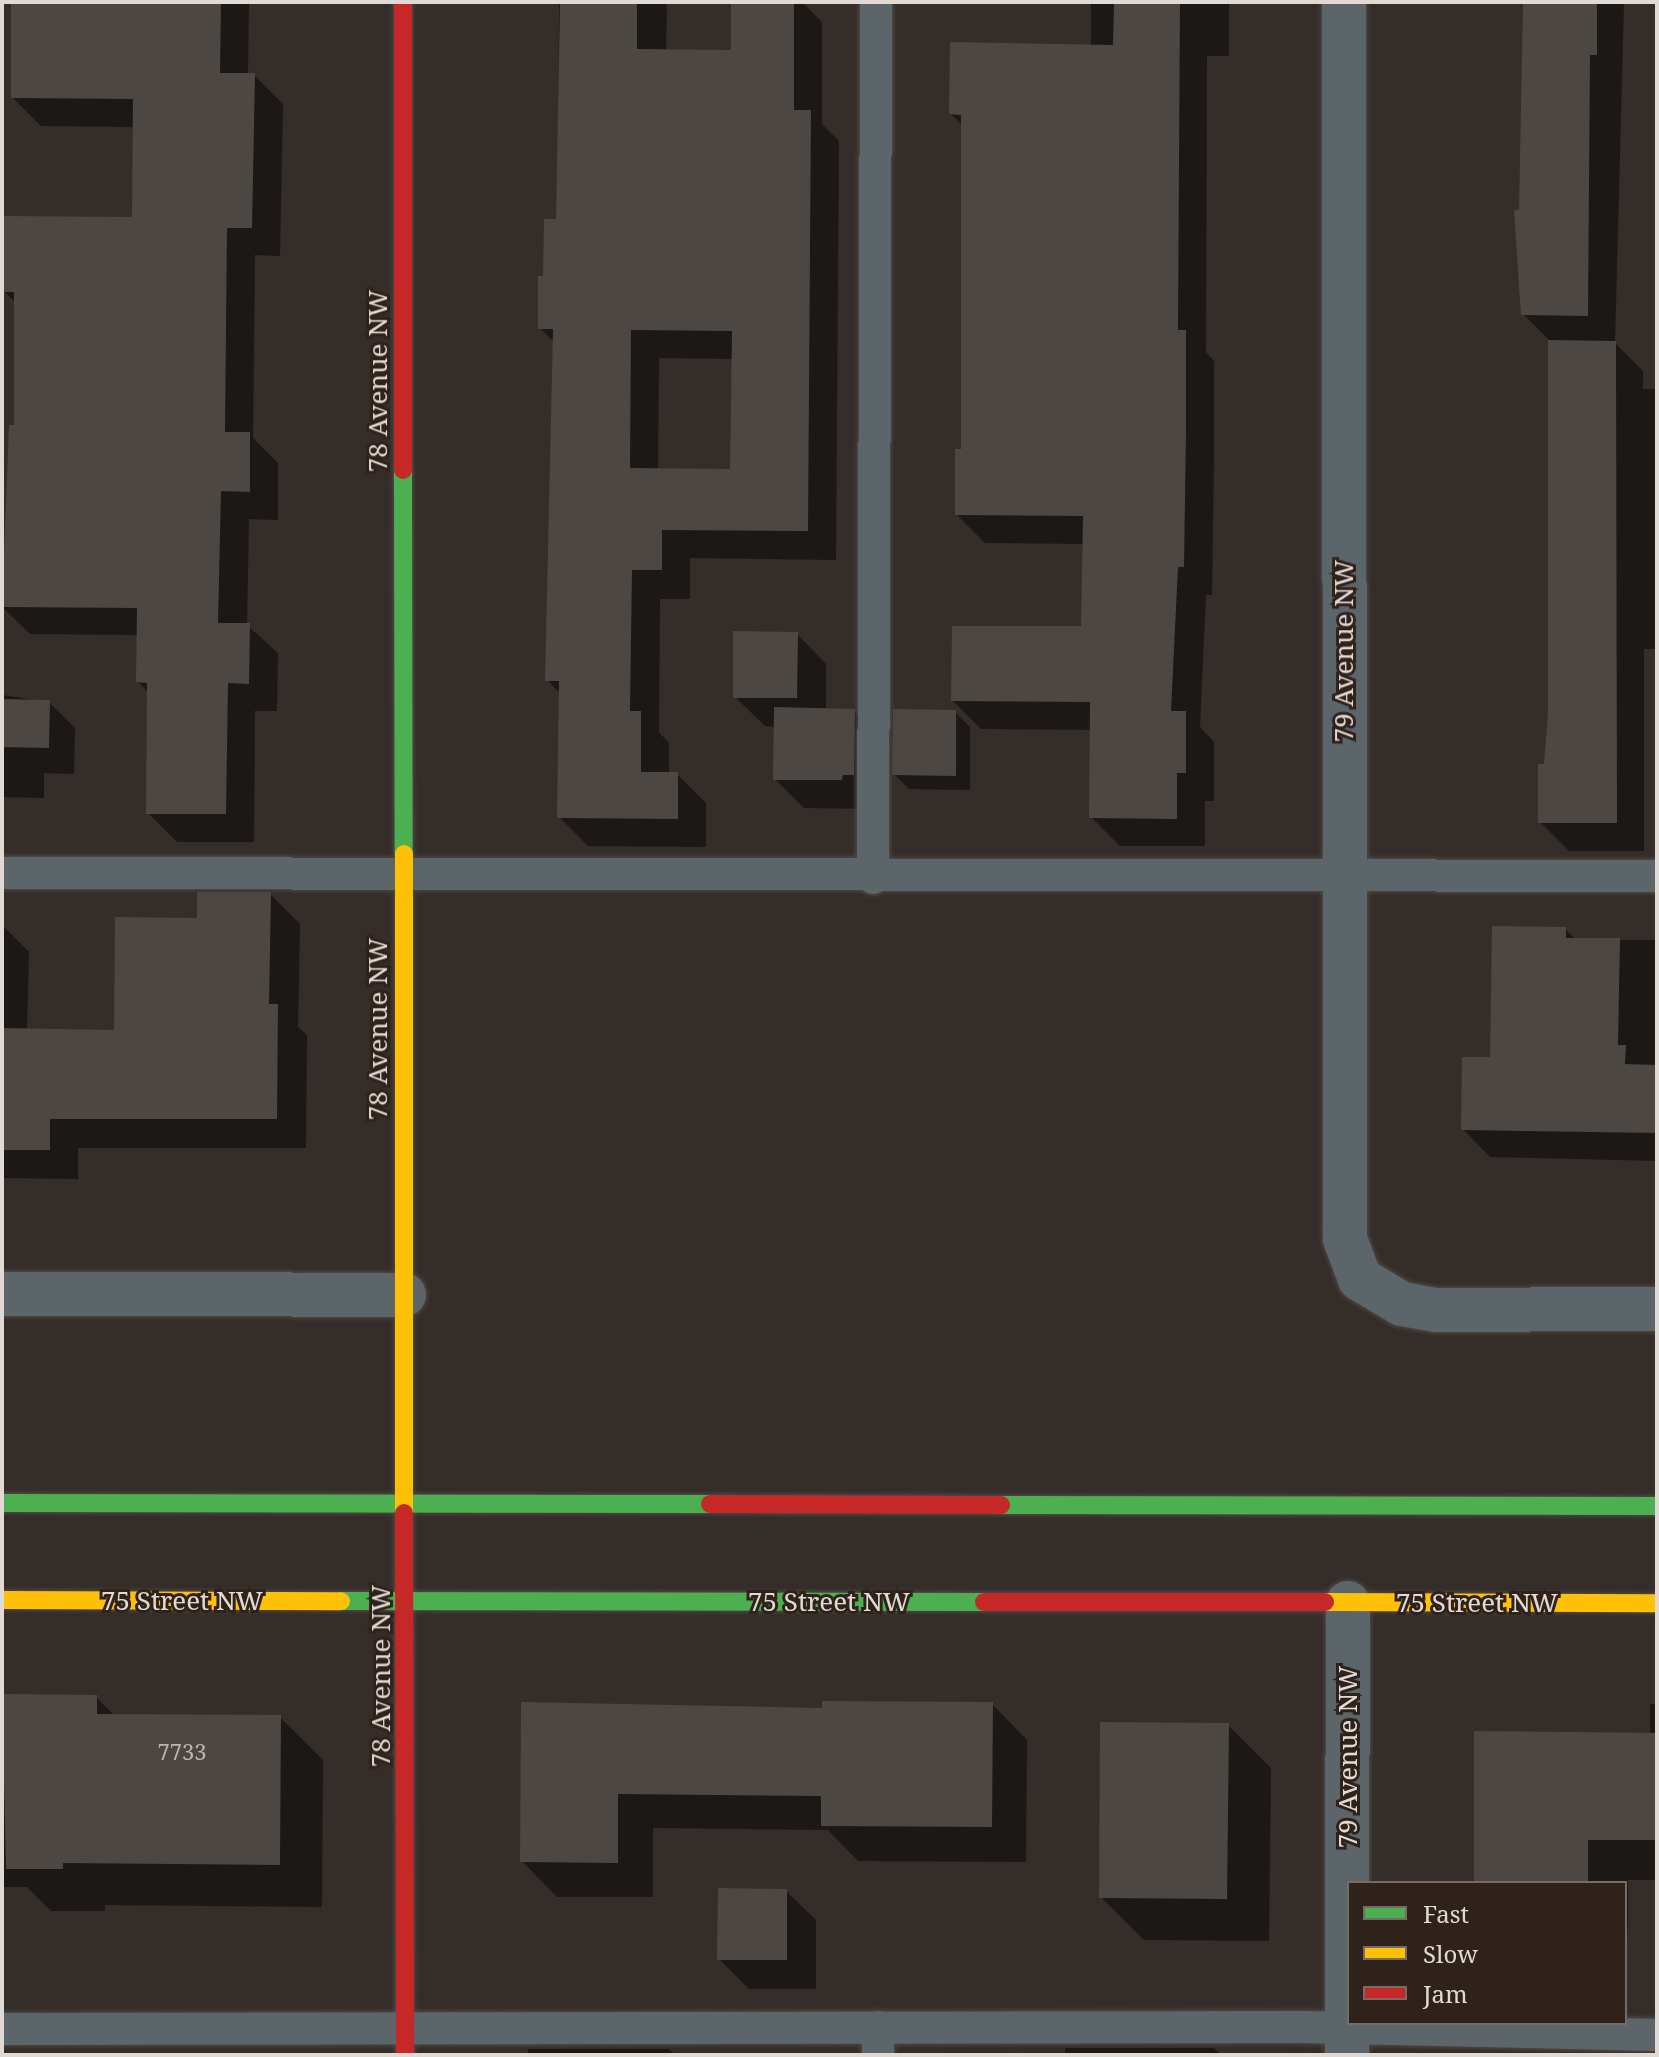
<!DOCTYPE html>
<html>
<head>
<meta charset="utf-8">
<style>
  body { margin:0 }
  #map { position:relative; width:1659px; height:2057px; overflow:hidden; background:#342d29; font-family:"Noto Serif",serif }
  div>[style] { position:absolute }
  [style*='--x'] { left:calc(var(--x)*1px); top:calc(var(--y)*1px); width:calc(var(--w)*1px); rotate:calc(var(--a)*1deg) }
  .shadow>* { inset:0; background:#0007 }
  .building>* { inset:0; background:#4d4743 }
  .roads { filter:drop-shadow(0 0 2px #4f4945) drop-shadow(0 0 2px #4f4945) }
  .lane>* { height:32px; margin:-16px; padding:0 16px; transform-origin:16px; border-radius:16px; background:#5c656a }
  .street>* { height:44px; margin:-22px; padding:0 22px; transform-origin:22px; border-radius:22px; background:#5c656a }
  .fast>* { height:18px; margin:-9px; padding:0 9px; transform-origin:9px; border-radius:9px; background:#4caf50 }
  .slow>* { height:18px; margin:-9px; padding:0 9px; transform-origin:9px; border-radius:9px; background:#ffc107 }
  .jam>* { height:18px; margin:-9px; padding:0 9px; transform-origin:9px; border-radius:9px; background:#c62828 }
  span { translate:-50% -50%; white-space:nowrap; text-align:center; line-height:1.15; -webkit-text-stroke:6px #2e221b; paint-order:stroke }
  .number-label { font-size:22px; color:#bcb4b0 }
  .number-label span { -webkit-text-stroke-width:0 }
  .street-label { font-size:26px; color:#e1d9d4 }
  .frame { position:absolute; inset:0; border:4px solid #e1d9d4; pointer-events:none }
  .legend { position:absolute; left:1347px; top:1881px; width:280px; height:144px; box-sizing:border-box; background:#2e221b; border:2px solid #766b65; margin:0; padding:10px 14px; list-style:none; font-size:24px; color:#e1d9d4 }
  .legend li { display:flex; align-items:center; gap:16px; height:40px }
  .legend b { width:40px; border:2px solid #766b65 }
</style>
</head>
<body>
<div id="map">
  <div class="shadow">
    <div style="clip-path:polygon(11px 2px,249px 2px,248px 75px,254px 75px,283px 104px,280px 256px,255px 255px,253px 438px,278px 463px,278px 520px,249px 519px,247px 625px,278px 653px,277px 711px,255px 711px,254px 842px,177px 842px,148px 813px,149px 693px,138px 682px,138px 635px,30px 634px,2px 607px,16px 427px,16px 303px,4px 291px,134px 219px,135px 127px,41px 126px,13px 98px)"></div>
    <div style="clip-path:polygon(evenodd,559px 2px,667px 2px,666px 51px,733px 52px,733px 2px,802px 2px,822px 22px,822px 124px,839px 141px,836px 560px,690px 558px,690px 599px,660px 599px,659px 732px,669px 743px,669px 774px,677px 774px,706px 803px,706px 847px,588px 846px,559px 817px,560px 693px,547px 680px,554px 342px,540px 328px,558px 221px,559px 2px,659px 358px,734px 359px,732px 471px,658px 471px,659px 358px)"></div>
    <div style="clip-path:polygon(1091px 2px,1229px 2px,1229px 56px,1207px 56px,1206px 352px,1214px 361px,1214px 461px,1212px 595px,1206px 595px,1200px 727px,1214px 742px,1214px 801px,1205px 801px,1205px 846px,1120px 846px,1091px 817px,1092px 730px,981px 729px,953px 701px,1083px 629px,1085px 544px,985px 543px,957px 515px,963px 451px,963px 126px,951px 114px,1091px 46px)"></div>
    <div style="clip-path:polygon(1524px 2px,1624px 2px,1615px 343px,1643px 371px,1643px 389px,1657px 389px,1657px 649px,1644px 649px,1644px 851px,1569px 851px,1540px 822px,1550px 713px,1550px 341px,1523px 314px)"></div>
    <div style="clip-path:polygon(797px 634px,826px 664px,826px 710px,854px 711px,883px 740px,871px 809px,804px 808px,775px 779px,776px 727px,765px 726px,735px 697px)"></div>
    <div style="clip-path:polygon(2px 695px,49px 702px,75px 728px,74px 774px,44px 773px,44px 798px,2px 797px)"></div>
    <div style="clip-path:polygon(955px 712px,970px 727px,970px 790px,909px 789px,894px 774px)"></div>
    <div style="clip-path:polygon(270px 894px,300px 924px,298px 1027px,307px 1035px,306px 1148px,78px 1148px,78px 1179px,2px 1178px,2px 925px,29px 952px,27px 1031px,116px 1032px,199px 920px)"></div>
    <div style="clip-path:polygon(1565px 929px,1576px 940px,1657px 940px,1657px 1161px,1490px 1157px,1463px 1129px,1492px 1059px)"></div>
    <div style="clip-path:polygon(2px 1697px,96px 1697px,115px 1716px,280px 1717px,323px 1760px,322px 1907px,105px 1905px,105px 1911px,51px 1911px,27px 1887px,2px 1887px)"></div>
    <div style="clip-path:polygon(523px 1704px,824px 1710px,992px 1704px,1027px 1740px,1026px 1862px,858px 1861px,828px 1830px,653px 1828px,653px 1897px,557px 1897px,522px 1861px)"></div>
    <div style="clip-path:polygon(1650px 1704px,1657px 1704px,1657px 1880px,1628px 1880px,1628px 1943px,1625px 1883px,1476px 1883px,1650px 1735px)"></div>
    <div style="clip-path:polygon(1228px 1725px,1271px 1768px,1269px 1941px,1144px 1940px,1101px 1897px)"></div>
    <div style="clip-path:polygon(786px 1891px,816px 1920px,816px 1989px,749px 1989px,719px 1959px)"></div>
    <div style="clip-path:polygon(1065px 2048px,1214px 2048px,1221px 2055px,1065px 2055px)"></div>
    <div style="clip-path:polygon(528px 2049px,669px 2049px,675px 2055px,528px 2055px)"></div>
  </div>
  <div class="building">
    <div style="clip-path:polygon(11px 2px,221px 2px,220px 73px,255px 73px,252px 228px,227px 228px,225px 432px,250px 432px,250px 492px,221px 491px,218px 623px,250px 623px,249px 684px,228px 683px,226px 814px,146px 814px,147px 683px,136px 682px,137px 608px,2px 607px,9px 425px,14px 425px,14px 292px,2px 292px,2px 216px,132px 217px,133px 99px,11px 98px)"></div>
    <div style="clip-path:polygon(evenodd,560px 2px,637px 2px,637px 49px,731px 50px,731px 2px,794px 2px,794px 110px,811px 110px,808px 531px,662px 530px,662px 570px,632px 570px,630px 711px,641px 711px,641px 772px,678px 772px,678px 819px,557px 818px,559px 681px,545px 681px,553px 329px,538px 329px,538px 276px,543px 276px,544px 219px,556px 219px,560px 2px,631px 330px,732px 331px,730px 469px,630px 468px,631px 330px)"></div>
    <div style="clip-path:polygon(1114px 2px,1180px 2px,1178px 330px,1186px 330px,1186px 431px,1184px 567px,1178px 567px,1171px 711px,1186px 711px,1186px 773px,1177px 773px,1177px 819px,1089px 818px,1090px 702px,951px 701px,952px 626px,1081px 626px,1083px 516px,955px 515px,955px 449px,961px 449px,961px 115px,949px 114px,950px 42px,1113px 45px)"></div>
    <div style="clip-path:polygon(1523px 2px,1597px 2px,1597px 55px,1590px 55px,1588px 316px,1521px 315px,1514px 210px,1519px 210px)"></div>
    <div style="clip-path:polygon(1548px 340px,1616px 341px,1617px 823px,1538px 823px,1538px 764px,1544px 764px,1548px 713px)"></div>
    <div style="clip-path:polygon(733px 631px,798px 632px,797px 698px,733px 698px)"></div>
    <div style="clip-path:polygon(2px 699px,50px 700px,49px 748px,2px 747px)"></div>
    <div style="clip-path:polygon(774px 707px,855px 709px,854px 775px,843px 775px,842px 780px,773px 780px)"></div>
    <div style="clip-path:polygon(893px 709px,956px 710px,956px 776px,892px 775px)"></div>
    <div style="clip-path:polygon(197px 892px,271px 892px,269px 1004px,278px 1004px,277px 1119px,50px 1119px,50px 1150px,2px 1150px,2px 1028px,114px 1030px,115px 917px,197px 918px)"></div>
    <div style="clip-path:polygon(1492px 926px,1566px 927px,1566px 938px,1620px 938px,1618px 1045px,1626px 1045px,1625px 1064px,1657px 1065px,1657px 1133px,1461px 1130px,1462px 1057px,1490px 1057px)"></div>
    <div style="clip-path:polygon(2px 1694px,97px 1695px,97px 1714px,281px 1715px,280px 1865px,63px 1863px,63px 1869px,6px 1869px)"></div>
    <div style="clip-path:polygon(822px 1701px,993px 1702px,992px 1827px,821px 1826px,821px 1796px,618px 1794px,618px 1863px,520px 1862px,521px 1702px,822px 1708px)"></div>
    <div style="clip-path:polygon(1100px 1722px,1229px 1723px,1227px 1899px,1099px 1898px)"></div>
    <div style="clip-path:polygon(1474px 1731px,1657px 1733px,1657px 1840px,1588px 1840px,1588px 1883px,1474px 1883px)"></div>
    <div style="clip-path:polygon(718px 1888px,787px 1889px,787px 1960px,717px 1960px)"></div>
  </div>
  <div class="roads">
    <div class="lane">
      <div style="--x:2;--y:873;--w:1655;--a:0.1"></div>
      <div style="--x:873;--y:878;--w:876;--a:-89.8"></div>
      <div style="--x:2;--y:2029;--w:1301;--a:-0.09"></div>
      <div style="--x:1303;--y:2027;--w:354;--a:1.3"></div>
      <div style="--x:878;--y:2055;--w:28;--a:-90"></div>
    </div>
    <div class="street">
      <div style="--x:1344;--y:2;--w:1237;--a:89.95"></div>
      <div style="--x:1345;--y:1239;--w:43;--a:69.4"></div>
      <div style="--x:1360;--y:1279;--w:49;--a:30.8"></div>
      <div style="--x:1402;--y:1304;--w:35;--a:10"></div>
      <div style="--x:1436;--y:1310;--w:221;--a:-0.3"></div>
      <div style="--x:2;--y:1294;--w:402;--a:0.1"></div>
      <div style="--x:1347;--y:2055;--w:452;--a:-89.9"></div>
    </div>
    <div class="fast">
      <div style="--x:403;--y:470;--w:384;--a:89.9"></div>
      <div style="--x:2;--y:1503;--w:708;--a:0.08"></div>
      <div style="--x:1001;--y:1505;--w:656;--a:0.09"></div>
      <div style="--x:341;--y:1601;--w:643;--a:0.09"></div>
    </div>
    <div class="slow">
      <div style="--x:404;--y:854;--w:659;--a:90"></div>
      <div style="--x:2;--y:1600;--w:339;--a:0.2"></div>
      <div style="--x:1325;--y:1602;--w:332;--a:0.2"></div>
    </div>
    <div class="jam">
      <div style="--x:403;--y:2;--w:468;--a:90"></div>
      <div style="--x:710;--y:1504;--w:291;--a:0.2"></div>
      <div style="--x:404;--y:1513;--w:542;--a:89.89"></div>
      <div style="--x:984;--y:1602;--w:341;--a:0"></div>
    </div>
  </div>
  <div class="number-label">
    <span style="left:182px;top:1752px">7733</span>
  </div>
  <div class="street-label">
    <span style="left:378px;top:381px;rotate:-90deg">78 Avenue NW</span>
    <span style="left:1344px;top:651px;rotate:-90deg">79 Avenue NW</span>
    <span style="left:378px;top:1029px;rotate:-90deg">78 Avenue NW</span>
    <span style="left:182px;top:1601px">75 Street NW</span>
    <span style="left:829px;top:1602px">75 Street NW</span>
    <span style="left:1477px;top:1603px">75 Street NW</span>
    <span style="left:381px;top:1676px;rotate:-90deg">78 Avenue NW</span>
    <span style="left:1348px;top:1757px;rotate:-90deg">79 Avenue NW</span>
  </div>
  <div class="frame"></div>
  <ul class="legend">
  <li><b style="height:10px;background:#4caf50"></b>Fast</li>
  <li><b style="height:10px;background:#ffc107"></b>Slow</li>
  <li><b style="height:10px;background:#c62828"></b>Jam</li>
  </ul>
</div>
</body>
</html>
